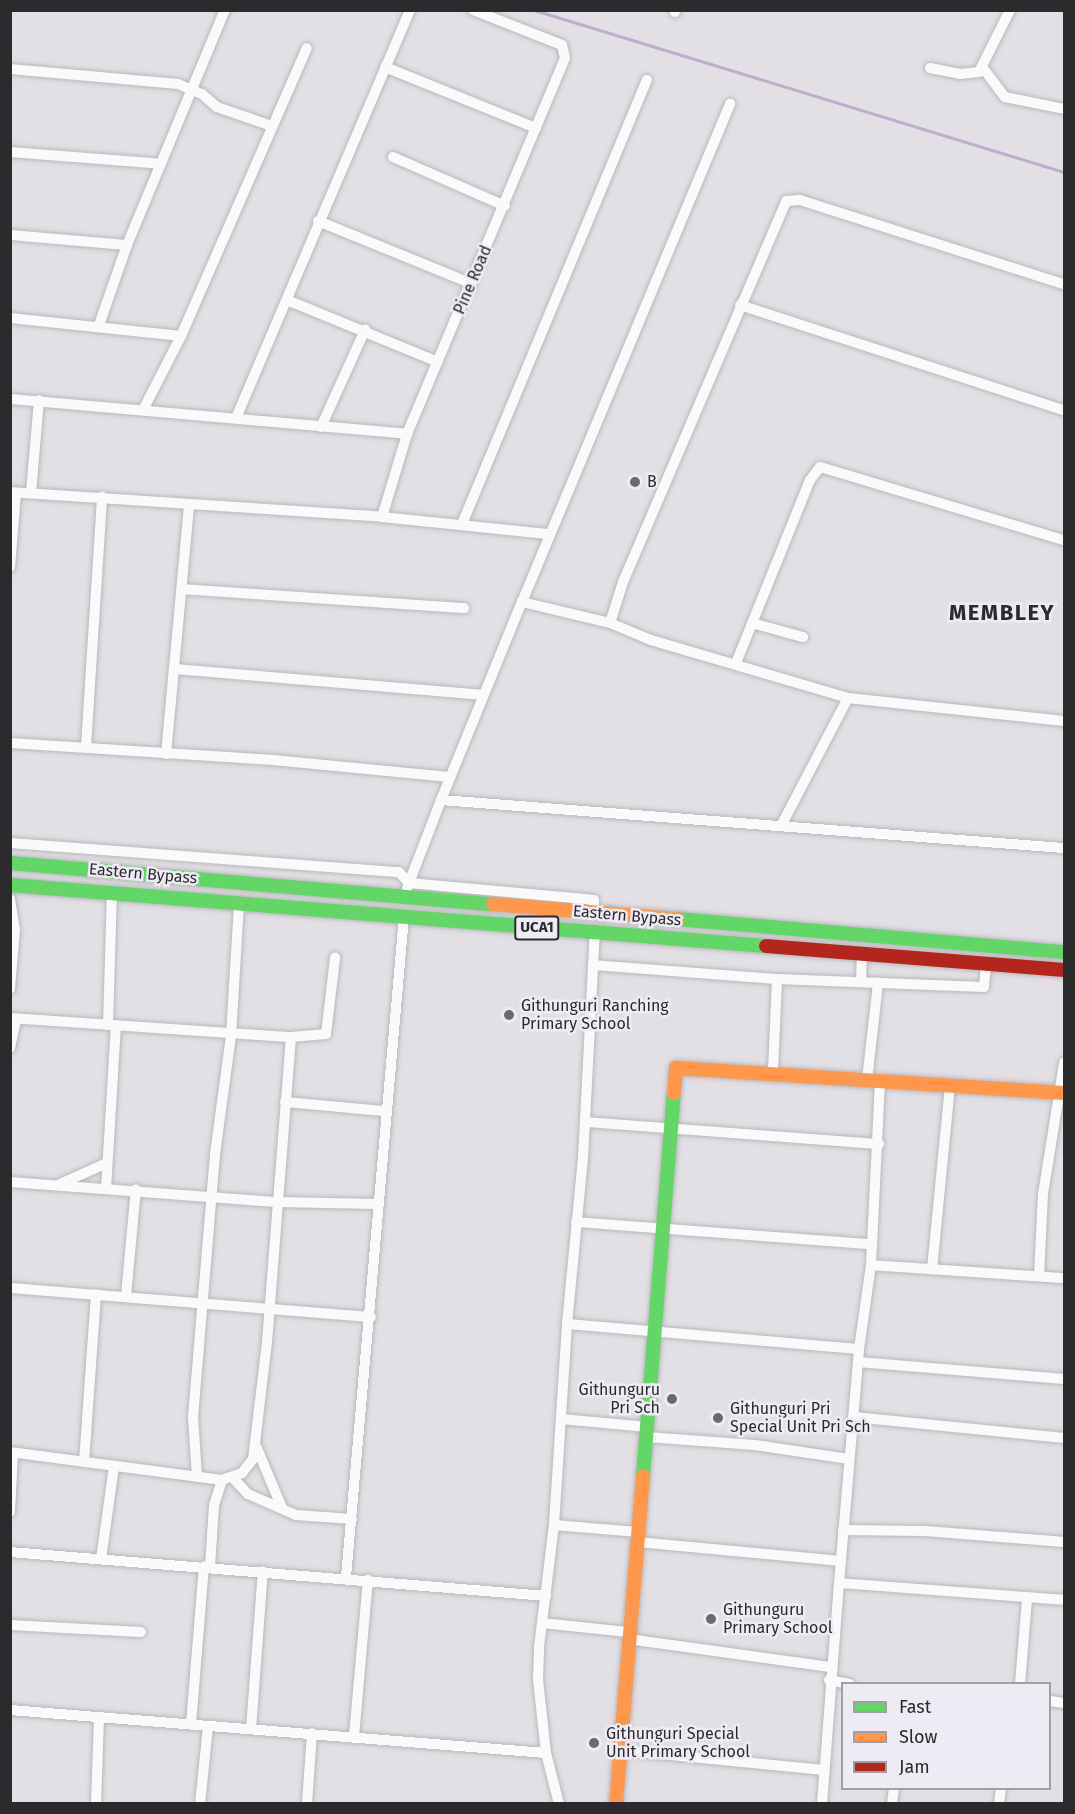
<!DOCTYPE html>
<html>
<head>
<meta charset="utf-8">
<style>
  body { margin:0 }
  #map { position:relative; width:1075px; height:1814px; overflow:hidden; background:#e2e0e5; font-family:"Fira Sans",sans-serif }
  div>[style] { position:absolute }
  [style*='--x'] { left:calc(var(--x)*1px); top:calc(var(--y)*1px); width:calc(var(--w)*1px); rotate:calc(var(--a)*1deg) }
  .stream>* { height:3px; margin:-1.5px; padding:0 1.5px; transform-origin:1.5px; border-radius:1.5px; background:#bbafca }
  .roads { filter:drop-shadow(0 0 2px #b9b8bb) drop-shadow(0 0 2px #b9b8bb) }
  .street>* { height:10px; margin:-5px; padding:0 5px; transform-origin:5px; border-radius:5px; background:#fbfafb }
  .fast>* { height:14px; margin:-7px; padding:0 7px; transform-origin:7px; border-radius:7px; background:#63d668 }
  .slow>* { height:14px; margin:-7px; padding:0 7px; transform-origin:7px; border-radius:7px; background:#ff974d }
  .jam>* { height:14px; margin:-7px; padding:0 7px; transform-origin:7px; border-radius:7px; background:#b3261e }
  .dots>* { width:16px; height:16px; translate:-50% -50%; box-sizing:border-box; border:3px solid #efebf4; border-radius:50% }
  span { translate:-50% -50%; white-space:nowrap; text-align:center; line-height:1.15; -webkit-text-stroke:5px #efebf4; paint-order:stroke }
  .shield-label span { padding:2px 4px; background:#efebf4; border:2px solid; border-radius:4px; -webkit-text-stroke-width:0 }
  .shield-label { font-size:15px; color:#2b2a2d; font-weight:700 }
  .street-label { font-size:16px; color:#2b2a2d }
  .poi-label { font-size:16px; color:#2b2a2d }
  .left { translate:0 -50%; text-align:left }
  .right { translate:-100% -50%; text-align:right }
  .district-label { font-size:22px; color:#2b2a2d; font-weight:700; letter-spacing:1.5px }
  .frame { position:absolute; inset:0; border:12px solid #2b2a2d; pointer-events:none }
  .legend { position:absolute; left:841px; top:1682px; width:210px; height:108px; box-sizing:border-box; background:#efebf4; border:2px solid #a19ea4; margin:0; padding:8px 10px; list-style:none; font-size:18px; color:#2b2a2d }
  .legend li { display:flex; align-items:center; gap:12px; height:30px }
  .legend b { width:30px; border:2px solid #a19ea4 }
</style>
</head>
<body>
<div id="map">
  <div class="stream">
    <div style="--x:534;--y:10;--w:554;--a:17"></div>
  </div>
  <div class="roads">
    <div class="street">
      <div style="--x:675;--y:12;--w:2;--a:-63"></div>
      <div style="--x:385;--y:67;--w:163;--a:22"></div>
      <div style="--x:930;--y:68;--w:31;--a:11"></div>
      <div style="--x:960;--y:74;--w:19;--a:-6"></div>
      <div style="--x:979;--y:72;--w:69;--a:-63.4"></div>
      <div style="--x:983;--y:68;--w:36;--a:53"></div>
      <div style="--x:1005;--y:97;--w:60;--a:11.5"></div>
      <div style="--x:10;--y:69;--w:169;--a:5.1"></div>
      <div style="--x:178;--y:84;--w:26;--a:23"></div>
      <div style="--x:202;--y:94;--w:20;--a:41"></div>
      <div style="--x:217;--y:107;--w:58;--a:19.1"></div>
      <div style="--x:10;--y:152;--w:151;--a:4.5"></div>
      <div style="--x:393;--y:157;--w:122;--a:23.6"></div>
      <div style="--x:318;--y:221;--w:166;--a:22.2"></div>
      <div style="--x:10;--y:235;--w:117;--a:4.9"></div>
      <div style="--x:287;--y:300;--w:163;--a:22.3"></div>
      <div style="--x:740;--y:305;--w:341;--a:18"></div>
      <div style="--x:10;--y:318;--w:172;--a:6"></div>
      <div style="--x:99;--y:325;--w:85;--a:-70.7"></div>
      <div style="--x:127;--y:245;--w:255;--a:-67.4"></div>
      <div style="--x:10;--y:399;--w:399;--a:5"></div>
      <div style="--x:143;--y:410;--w:83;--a:-62.8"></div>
      <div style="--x:181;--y:336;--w:314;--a:-66.4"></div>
      <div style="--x:236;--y:418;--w:444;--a:-66.9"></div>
      <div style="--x:321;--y:427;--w:107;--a:-65.6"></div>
      <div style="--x:10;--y:492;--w:373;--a:3.8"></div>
      <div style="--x:382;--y:517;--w:166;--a:5.9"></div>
      <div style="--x:31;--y:493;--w:93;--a:-85.1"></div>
      <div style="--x:382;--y:517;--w:87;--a:-73.2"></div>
      <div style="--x:407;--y:434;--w:408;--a:-67.2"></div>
      <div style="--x:565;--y:58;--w:13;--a:-103"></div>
      <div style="--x:562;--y:45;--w:96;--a:-158.5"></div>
      <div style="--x:462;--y:524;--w:481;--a:-67.4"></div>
      <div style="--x:10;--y:567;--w:74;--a:-85.4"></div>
      <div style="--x:182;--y:589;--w:283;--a:3.9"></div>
      <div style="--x:522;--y:602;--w:540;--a:-67.33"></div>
      <div style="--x:610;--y:623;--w:43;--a:-72.4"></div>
      <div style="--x:623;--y:582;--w:414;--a:-66.8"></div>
      <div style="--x:786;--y:201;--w:14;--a:-4"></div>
      <div style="--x:800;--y:200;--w:277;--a:17.7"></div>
      <div style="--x:752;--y:623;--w:53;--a:15.4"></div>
      <div style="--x:736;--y:663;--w:197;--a:-68"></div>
      <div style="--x:810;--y:480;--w:16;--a:-52"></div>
      <div style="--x:820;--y:467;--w:255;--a:16.7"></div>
      <div style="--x:174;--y:669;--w:309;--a:4.8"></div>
      <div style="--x:10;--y:743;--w:264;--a:3.7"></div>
      <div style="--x:273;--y:760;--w:177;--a:5.5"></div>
      <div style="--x:86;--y:746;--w:250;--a:-86.3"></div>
      <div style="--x:166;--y:754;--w:250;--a:-84.7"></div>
      <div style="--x:441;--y:800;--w:214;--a:-67.8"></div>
      <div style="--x:522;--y:602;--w:90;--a:13.4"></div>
      <div style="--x:610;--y:623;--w:44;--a:22.5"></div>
      <div style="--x:651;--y:640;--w:205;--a:16.4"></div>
      <div style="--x:781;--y:826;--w:144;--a:-62.4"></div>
      <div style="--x:848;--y:698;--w:217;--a:6.1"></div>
      <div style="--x:10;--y:843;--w:390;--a:4.3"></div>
      <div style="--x:399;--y:872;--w:15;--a:48"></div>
      <div style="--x:409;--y:883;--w:5;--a:112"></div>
      <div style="--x:10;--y:899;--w:30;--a:81"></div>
      <div style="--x:15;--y:929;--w:60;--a:94.8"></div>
      <div style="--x:594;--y:913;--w:13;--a:-90"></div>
      <div style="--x:594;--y:900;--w:9;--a:-174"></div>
      <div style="--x:585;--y:899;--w:177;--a:-174.8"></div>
      <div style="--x:409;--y:883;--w:89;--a:-68.9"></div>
      <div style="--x:441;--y:800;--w:625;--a:4.41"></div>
      <div style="--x:593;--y:965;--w:185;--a:4.4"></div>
      <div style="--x:777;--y:979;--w:93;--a:92.5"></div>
      <div style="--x:777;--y:979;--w:207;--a:2.2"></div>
      <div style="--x:984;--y:987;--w:24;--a:-85"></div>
      <div style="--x:861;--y:982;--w:28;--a:-88"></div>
      <div style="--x:10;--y:1018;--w:282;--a:3.9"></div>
      <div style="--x:291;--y:1037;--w:306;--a:94.5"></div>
      <div style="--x:267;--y:1342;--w:118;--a:96.8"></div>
      <div style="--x:253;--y:1459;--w:18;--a:128"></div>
      <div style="--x:242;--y:1473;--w:21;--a:161"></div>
      <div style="--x:222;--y:1480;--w:214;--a:-172.5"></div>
      <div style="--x:108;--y:1025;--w:132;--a:-88.3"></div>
      <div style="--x:291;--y:1037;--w:35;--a:-5"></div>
      <div style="--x:326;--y:1034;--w:77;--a:-83.2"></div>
      <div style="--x:10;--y:1048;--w:30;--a:-78"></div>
      <div style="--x:867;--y:1080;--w:98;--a:-83.5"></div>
      <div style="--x:285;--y:1102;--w:99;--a:5.2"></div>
      <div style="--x:586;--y:1122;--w:294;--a:4.3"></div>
      <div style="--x:10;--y:1182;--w:269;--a:4.3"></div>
      <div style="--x:278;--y:1202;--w:98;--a:1.2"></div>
      <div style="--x:60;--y:1184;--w:51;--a:-24.1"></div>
      <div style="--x:106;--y:1188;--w:163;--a:-86.5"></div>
      <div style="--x:576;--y:1222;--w:297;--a:4.3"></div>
      <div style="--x:871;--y:1265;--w:193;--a:3.9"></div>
      <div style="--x:932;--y:1269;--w:185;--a:-84.4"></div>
      <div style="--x:1039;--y:1276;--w:82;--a:-87.2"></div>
      <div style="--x:1043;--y:1194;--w:133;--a:-80.9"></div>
      <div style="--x:10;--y:1288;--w:362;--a:4.6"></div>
      <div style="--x:126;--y:1296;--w:107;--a:-84.7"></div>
      <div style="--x:567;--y:1324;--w:293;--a:4.9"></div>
      <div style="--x:858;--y:1362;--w:207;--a:4.7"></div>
      <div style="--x:854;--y:1417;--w:211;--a:5.7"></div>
      <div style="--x:561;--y:1419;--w:87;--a:5.3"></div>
      <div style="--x:647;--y:1437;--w:108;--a:4.2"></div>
      <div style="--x:755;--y:1445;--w:95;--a:8.5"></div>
      <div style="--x:256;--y:1446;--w:67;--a:67.2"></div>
      <div style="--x:84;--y:1462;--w:168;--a:-85.9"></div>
      <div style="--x:197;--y:1477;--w:60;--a:-93.8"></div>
      <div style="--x:193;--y:1417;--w:264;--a:-85.2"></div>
      <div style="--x:215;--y:1154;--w:120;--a:-82.3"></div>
      <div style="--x:231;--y:1035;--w:130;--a:-86.5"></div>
      <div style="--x:233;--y:1478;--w:22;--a:47"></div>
      <div style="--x:248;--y:1494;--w:52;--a:23.6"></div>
      <div style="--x:296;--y:1515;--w:56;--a:4.1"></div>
      <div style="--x:10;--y:1512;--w:59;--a:-87.1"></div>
      <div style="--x:554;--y:1525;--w:84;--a:4.8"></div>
      <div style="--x:843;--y:1530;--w:82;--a:0.7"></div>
      <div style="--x:925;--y:1531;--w:139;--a:4.5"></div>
      <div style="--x:637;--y:1542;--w:205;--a:5.3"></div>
      <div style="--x:10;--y:1552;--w:538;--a:4.69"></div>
      <div style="--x:101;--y:1559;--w:93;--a:-82"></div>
      <div style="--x:210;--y:1567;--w:62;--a:-86.3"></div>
      <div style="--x:214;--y:1505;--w:26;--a:-72"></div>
      <div style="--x:346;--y:1577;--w:663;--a:-84.98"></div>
      <div style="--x:839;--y:1583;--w:235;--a:-85.1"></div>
      <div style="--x:859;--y:1349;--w:85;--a:-81.9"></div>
      <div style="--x:871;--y:1265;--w:184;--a:-87.2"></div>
      <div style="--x:542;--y:1623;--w:86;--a:6"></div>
      <div style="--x:10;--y:1625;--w:131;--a:3.1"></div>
      <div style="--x:628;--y:1639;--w:204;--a:7.9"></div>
      <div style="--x:829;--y:1680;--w:21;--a:11"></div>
      <div style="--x:1020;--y:1684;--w:86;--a:-85.3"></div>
      <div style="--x:1050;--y:1701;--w:14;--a:8"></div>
      <div style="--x:10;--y:1710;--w:538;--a:4.59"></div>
      <div style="--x:191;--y:1724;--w:158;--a:-85.3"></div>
      <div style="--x:251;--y:1729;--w:158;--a:-85.7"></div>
      <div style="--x:354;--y:1736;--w:157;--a:-84.9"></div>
      <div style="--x:620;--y:1750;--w:205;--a:5.6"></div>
      <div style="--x:96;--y:1804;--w:87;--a:-88"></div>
      <div style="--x:200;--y:1804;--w:78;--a:-84.1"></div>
      <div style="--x:307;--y:1804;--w:71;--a:-86"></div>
      <div style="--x:559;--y:1804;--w:53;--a:-104.3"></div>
      <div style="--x:546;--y:1753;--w:74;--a:-96.2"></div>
      <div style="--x:538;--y:1679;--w:32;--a:-88"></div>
      <div style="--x:539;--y:1647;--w:123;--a:-83"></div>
      <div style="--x:554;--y:1525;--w:201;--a:-86.3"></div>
      <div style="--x:567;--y:1324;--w:167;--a:-84.5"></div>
      <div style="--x:583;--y:1158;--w:226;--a:-87"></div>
      <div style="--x:822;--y:1804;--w:222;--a:-85.6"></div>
      <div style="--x:839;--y:1583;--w:226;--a:4.3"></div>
      <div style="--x:892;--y:1804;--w:16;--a:-83"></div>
      <div style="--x:999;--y:1804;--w:16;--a:-83"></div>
    </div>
    <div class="fast">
      <div style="--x:10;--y:863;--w:485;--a:4.9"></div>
      <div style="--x:10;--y:885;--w:758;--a:4.61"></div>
      <div style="--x:677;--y:919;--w:388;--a:4.9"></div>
      <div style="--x:643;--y:1476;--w:384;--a:-85.4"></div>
    </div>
    <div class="slow">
      <div style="--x:493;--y:904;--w:185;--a:4.7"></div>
      <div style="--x:674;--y:1093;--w:25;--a:-85"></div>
      <div style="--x:676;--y:1068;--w:389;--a:3.7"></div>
      <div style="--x:616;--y:1804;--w:329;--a:-85.3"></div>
    </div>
    <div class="jam">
      <div style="--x:766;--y:946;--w:299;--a:4.6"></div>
    </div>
  </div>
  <div class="dots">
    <div style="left:635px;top:482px;background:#6b6a6d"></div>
    <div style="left:509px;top:1015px;background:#6b6a6d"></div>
    <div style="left:672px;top:1399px;background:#6b6a6d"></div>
    <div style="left:718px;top:1418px;background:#6b6a6d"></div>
    <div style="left:711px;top:1619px;background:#6b6a6d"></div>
    <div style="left:594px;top:1743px;background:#6b6a6d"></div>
  </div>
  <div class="shield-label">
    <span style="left:537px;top:928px">UCA1</span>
  </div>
  <div class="street-label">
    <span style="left:473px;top:280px;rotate:-67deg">Pine Road</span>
    <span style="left:143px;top:874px;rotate:5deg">Eastern Bypass</span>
    <span style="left:627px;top:916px;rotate:5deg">Eastern Bypass</span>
  </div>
  <div class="poi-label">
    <span class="left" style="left:647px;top:482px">B</span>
    <span class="left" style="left:521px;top:1015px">Githunguri Ranching<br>Primary School</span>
    <span class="right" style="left:660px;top:1399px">Githunguru<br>Pri Sch</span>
    <span class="left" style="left:730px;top:1418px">Githunguri Pri<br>Special Unit Pri Sch</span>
    <span class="left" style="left:723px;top:1619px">Githunguru<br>Primary School</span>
    <span class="left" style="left:606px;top:1743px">Githunguri Special<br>Unit Primary School</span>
  </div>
  <div class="district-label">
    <span style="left:1002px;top:613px">MEMBLEY</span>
  </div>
  <div class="frame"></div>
  <ul class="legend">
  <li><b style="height:8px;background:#63d668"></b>Fast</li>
  <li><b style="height:8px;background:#ff974d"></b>Slow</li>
  <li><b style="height:8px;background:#b3261e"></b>Jam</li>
  </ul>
</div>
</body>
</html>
